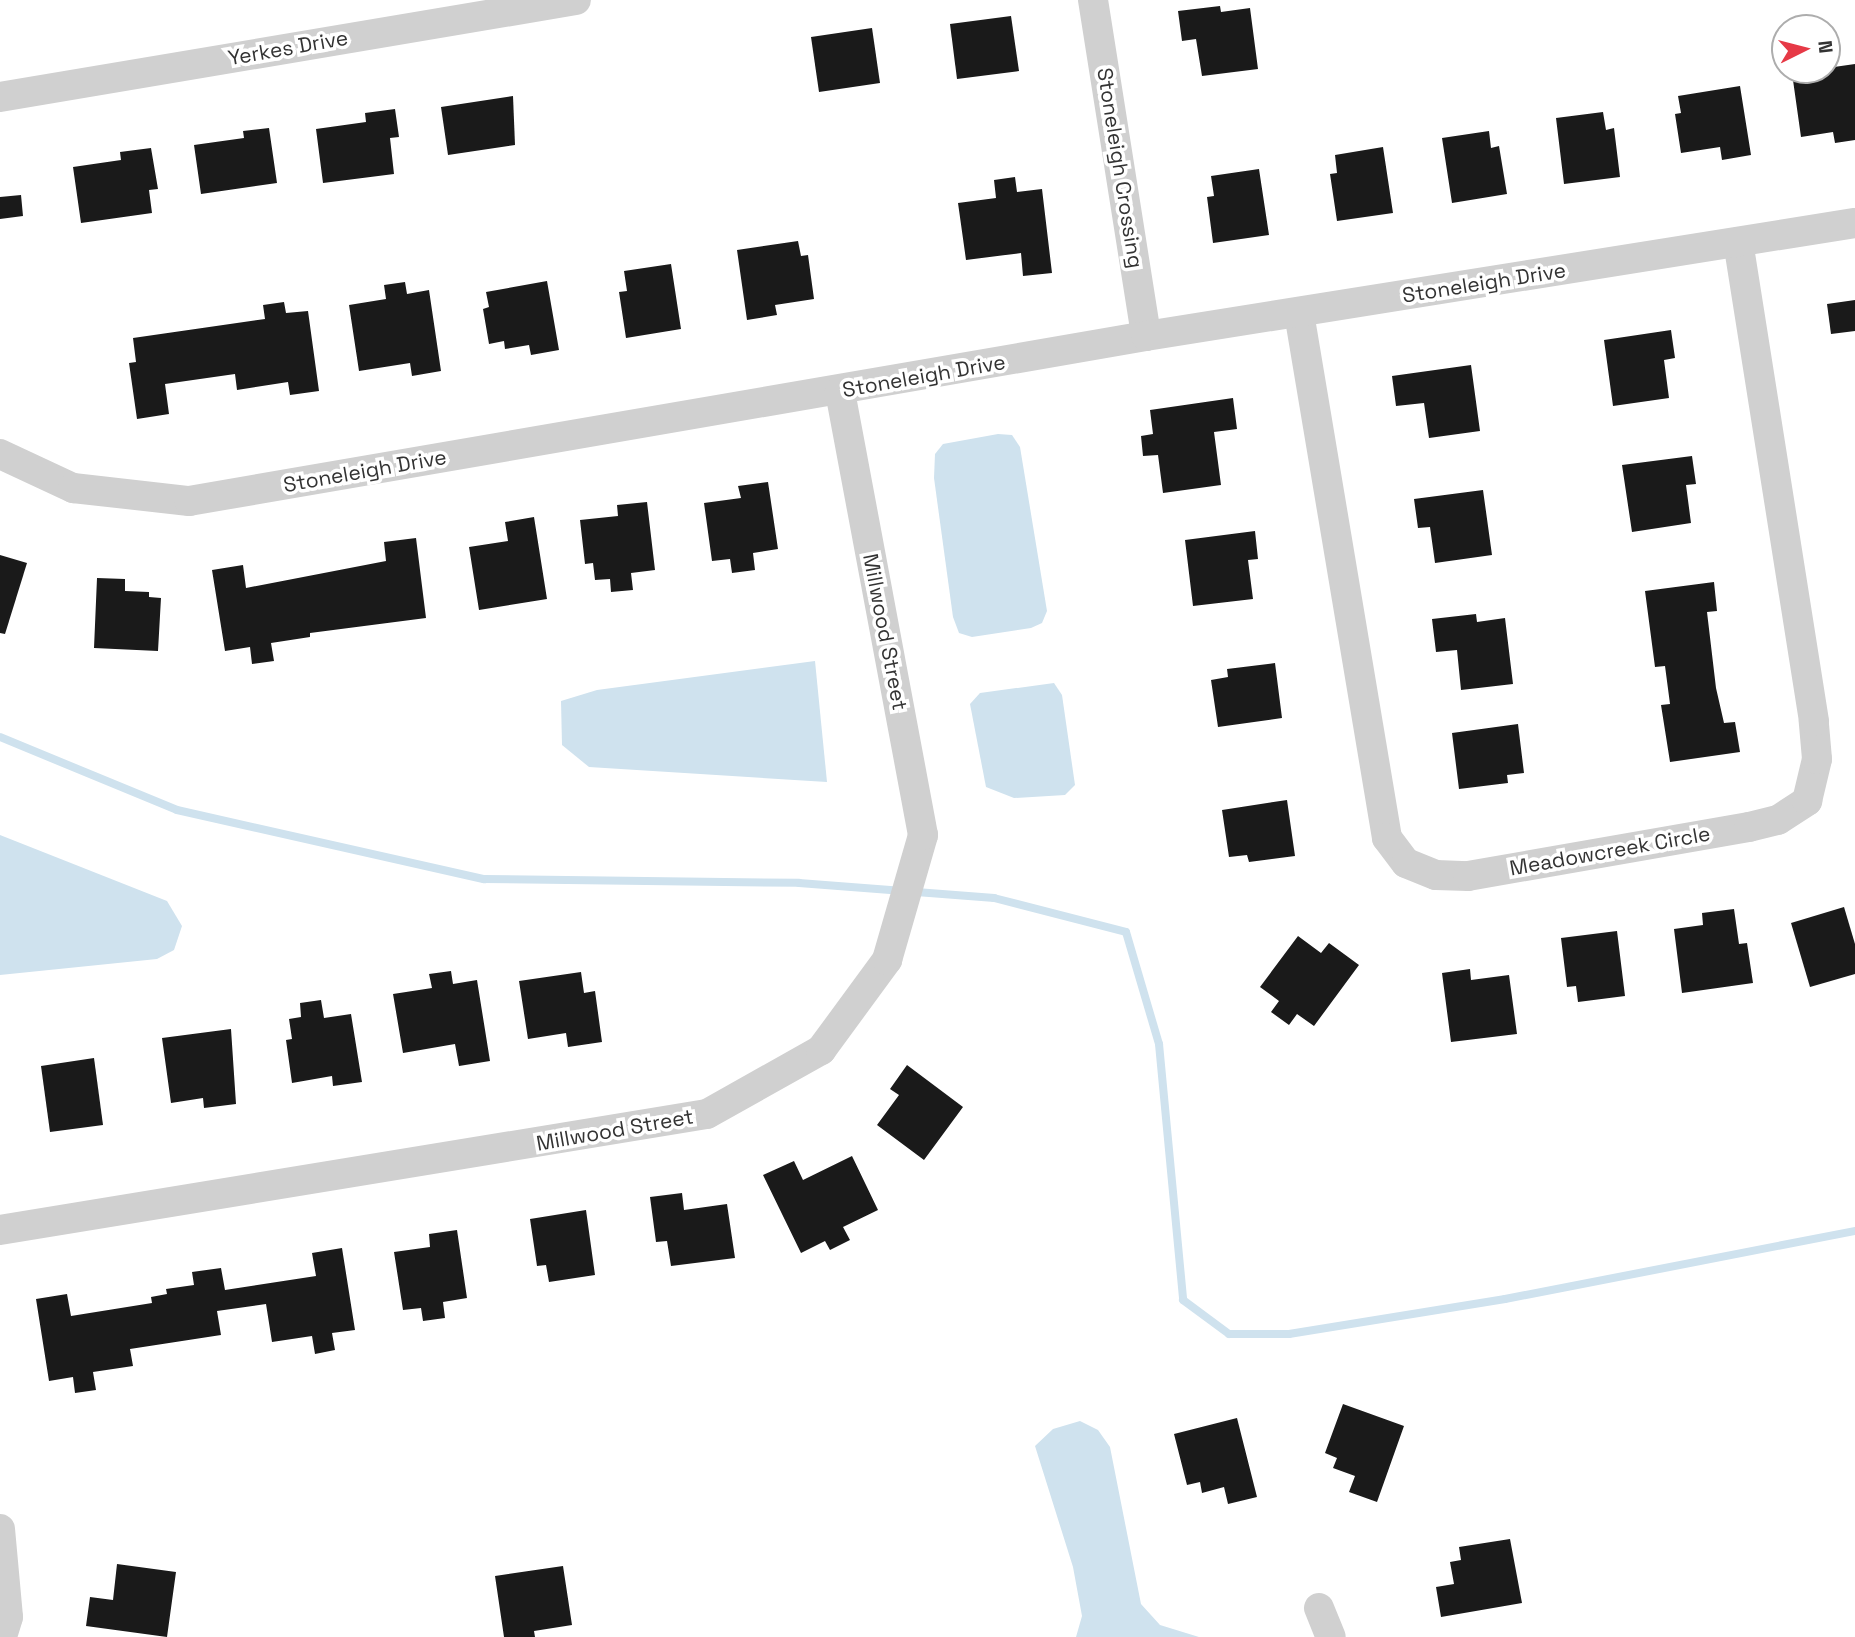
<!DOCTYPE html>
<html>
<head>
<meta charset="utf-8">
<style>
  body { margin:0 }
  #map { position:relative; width:1855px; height:1637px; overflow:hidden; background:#fff; font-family:"Space Grotesk",sans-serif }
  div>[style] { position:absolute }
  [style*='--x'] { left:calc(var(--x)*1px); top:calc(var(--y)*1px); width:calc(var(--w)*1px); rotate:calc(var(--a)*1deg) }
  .water>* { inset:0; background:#cfe2ee }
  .stream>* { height:8px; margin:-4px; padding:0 4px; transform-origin:4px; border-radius:4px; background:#cfe2ee }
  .building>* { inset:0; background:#1a1a1a }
  .minor>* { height:30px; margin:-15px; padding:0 15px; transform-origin:15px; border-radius:15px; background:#d0d0d0 }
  span { translate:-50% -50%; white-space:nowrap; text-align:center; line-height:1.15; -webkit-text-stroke:7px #fff; paint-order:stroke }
  .street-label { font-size:21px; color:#333 }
  .north { position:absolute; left:1771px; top:14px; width:70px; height:70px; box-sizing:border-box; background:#fff; border:2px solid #adadad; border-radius:50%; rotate:84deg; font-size:19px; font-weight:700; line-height:28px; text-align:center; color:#333 }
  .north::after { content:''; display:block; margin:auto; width:24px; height:32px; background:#e63946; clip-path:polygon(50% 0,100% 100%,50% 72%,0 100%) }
</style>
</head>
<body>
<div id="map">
  <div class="water">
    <div style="clip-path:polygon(998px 434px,1012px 435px,1020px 447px,1047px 611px,1042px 623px,1031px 628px,972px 637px,959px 633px,953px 617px,934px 478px,935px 454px,943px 444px)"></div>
    <div style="clip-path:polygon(815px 661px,827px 782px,589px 767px,562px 745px,561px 701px,597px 690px)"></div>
    <div style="clip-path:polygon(1054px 683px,1062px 695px,1075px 785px,1065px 795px,1014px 798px,986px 787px,970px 704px,980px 693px)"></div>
    <div style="clip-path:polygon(0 835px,167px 901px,182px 926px,174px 950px,157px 959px,0 975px)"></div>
    <div style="clip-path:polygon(1080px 1421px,1098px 1430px,1110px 1447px,1141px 1604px,1160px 1625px,1199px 1637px,1076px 1637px,1082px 1616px,1073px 1567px,1035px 1446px,1053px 1429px)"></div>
  </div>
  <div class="stream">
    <div style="--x:0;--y:737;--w:191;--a:22.4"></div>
    <div style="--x:177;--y:810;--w:315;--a:12.7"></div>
    <div style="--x:484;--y:879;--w:315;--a:0.7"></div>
    <div style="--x:799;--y:883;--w:196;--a:4.4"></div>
    <div style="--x:994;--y:898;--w:136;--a:14.4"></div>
    <div style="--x:1126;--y:932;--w:117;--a:73.6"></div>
    <div style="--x:1159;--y:1044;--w:257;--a:84.6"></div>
    <div style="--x:1183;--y:1300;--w:57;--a:36.5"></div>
    <div style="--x:1229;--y:1334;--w:60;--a:0"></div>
    <div style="--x:1289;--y:1334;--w:219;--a:-9.2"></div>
    <div style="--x:1505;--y:1299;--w:357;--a:-11"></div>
  </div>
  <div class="building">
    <div style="clip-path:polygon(1220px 6px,1221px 12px,1250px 8px,1258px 69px,1202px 76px,1196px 39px,1182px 41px,1178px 11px)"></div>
    <div style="clip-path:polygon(1011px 16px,1019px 71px,957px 79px,950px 24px)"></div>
    <div style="clip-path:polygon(872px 28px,880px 83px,819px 92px,811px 37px)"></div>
    <div style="clip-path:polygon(1855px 64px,1855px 140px,1835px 143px,1833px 132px,1801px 137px,1792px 73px)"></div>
    <div style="clip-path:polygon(1740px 86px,1751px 155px,1722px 160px,1720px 147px,1681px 153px,1675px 114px,1681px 113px,1678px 96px)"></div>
    <div style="clip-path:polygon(513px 96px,515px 145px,448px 155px,441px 107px)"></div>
    <div style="clip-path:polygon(395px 109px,399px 137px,390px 138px,394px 174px,323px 183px,316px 129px,366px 122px,365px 113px)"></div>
    <div style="clip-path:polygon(1603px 112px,1606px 130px,1614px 128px,1620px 177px,1564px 184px,1556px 118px)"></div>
    <div style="clip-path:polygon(269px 128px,277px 183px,201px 194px,194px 145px,244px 138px,243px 131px)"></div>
    <div style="clip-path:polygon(1489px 131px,1491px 148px,1499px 146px,1507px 194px,1452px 203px,1442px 138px)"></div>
    <div style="clip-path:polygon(1383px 147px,1393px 213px,1337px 221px,1330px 174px,1337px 173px,1335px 155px)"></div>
    <div style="clip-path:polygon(151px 148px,158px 189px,149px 190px,152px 213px,81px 223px,73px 167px,121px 160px,120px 152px)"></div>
    <div style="clip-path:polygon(1259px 169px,1269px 235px,1213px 243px,1207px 197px,1214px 196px,1211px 176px)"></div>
    <div style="clip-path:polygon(1015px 177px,1017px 192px,1042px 189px,1052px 273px,1023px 276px,1021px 253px,966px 260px,958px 203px,996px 198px,994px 180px)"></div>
    <div style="clip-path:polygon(21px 195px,23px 216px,0 219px,0 197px)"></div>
    <div style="clip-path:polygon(798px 241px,801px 256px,808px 255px,814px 299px,775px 305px,777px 315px,747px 320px,737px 250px)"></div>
    <div style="clip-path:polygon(671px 264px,681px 329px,626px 338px,619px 292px,627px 291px,624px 271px)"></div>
    <div style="clip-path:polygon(547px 281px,559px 350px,531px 355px,529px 345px,505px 349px,504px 341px,489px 344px,483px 309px,489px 307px,486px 292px)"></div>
    <div style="clip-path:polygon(405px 282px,407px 294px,429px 290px,441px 371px,412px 376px,410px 363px,359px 371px,349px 305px,386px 299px,384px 285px)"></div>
    <div style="clip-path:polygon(1855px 300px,1855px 331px,1831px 334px,1827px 304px)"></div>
    <div style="clip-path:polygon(284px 302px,286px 313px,308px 311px,319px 391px,290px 395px,288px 382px,237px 390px,235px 374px,165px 384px,169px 414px,137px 419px,129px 363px,136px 362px,133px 338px,265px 319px,263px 305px)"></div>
    <div style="clip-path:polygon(1671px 330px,1675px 358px,1664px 360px,1669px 398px,1613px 406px,1604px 340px)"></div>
    <div style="clip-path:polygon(1471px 365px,1480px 431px,1429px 438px,1424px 403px,1396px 406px,1392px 376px)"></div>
    <div style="clip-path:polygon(1233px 398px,1237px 429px,1214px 432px,1221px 485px,1163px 493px,1158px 455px,1143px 456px,1141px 436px,1153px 434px,1150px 410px)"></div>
    <div style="clip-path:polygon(1692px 456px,1696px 484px,1686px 485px,1691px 523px,1632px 532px,1622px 465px)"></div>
    <div style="clip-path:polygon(768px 482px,778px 549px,753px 553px,755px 570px,732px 573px,730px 559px,712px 561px,704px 503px,741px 498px,738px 486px)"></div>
    <div style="clip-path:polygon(1483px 490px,1492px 555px,1435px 563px,1430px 527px,1418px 528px,1414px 499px)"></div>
    <div style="clip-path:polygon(647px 502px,655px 570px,631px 573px,633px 590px,611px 592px,610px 579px,595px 580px,593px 563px,585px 564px,580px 520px,618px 516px,617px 505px)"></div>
    <div style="clip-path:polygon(534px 517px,547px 599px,479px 610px,469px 547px,508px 541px,505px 522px)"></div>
    <div style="clip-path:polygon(1255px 531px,1258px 559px,1248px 560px,1253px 599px,1193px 606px,1185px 540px)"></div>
    <div style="clip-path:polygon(416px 538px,426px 618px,310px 633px,310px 637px,271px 643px,274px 661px,252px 664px,250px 647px,225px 651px,212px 570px,243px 565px,246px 588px,386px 561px,384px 542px)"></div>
    <div style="clip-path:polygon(0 555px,27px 563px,5px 634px,0 633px)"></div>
    <div style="clip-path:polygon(97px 578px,125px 579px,125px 591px,149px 592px,149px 597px,161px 598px,158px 651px,94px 648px)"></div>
    <div style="clip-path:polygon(1714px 582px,1717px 611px,1707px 612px,1716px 688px,1724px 723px,1735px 722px,1740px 752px,1670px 762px,1661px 705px,1670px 704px,1665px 666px,1655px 667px,1645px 591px)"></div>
    <div style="clip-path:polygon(1476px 614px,1477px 622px,1505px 618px,1513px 684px,1461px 690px,1457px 650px,1436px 652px,1432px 619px)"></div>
    <div style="clip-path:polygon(1275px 663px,1282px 718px,1218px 727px,1211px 680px,1228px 677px,1227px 669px)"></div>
    <div style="clip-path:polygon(1518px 724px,1524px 773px,1507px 775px,1508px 783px,1459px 789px,1452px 733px)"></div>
    <div style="clip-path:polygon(1287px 800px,1295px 856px,1249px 862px,1247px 855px,1229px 857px,1222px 810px)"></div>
    <div style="clip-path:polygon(1844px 907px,1855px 944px,1855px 974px,1810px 987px,1791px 923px)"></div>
    <div style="clip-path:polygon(1734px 909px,1739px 944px,1747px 943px,1753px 983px,1682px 993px,1674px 929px,1703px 925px,1702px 913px)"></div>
    <div style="clip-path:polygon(1617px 931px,1625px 996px,1578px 1002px,1576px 986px,1567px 987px,1561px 938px)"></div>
    <div style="clip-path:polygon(1298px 936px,1321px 953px,1329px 943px,1359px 965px,1314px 1026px,1297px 1014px,1289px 1025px,1271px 1012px,1279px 1001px,1260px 987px)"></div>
    <div style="clip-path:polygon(1470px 969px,1471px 980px,1509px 975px,1517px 1034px,1451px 1042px,1442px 973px)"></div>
    <div style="clip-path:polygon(451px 971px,453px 984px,477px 980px,490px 1061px,459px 1066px,455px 1044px,403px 1053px,393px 994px,432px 988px,429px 974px)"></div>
    <div style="clip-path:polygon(581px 972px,584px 993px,595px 991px,602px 1042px,568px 1047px,566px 1033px,528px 1039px,519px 981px)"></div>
    <div style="clip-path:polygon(321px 1000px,324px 1018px,351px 1014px,362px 1082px,333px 1086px,332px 1076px,292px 1083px,286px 1040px,292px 1039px,289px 1019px,301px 1017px,300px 1003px)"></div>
    <div style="clip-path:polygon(231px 1029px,236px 1104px,204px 1108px,203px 1098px,171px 1103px,162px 1038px)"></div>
    <div style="clip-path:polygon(94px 1058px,103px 1125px,50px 1132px,41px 1066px)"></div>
    <div style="clip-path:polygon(907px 1065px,963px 1107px,924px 1160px,877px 1125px,899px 1095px,890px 1089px)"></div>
    <div style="clip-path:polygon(852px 1156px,878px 1210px,843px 1227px,850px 1240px,830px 1250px,825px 1241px,801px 1253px,763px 1175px,794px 1161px,803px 1180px)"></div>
    <div style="clip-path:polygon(682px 1193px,684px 1210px,727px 1204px,735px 1258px,671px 1266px,667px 1241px,656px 1242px,650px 1197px)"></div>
    <div style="clip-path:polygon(586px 1210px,595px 1275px,549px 1282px,546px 1265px,537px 1266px,530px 1219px)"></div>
    <div style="clip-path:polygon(457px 1230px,467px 1298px,443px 1302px,445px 1318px,423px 1321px,421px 1308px,403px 1310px,394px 1252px,430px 1247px,429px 1234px)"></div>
    <div style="clip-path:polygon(342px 1248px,355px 1330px,332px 1333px,335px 1350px,315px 1354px,312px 1336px,272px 1342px,266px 1304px,217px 1311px,221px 1335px,130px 1349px,133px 1366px,93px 1372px,96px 1390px,75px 1393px,73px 1377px,49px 1381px,36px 1299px,67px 1294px,71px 1316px,152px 1303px,151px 1297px,167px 1294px,166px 1289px,194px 1285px,192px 1272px,221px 1268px,225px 1290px,316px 1276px,312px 1253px)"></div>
    <div style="clip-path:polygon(1343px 1404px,1404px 1426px,1377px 1502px,1349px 1492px,1355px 1476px,1333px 1468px,1337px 1458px,1325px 1453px)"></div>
    <div style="clip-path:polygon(1237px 1418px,1257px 1497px,1228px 1504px,1224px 1487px,1202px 1493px,1200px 1482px,1187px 1485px,1174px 1434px)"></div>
    <div style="clip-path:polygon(1510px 1539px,1522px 1603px,1441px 1617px,1436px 1587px,1454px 1584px,1450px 1562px,1461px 1560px,1459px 1547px)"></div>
    <div style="clip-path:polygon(117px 1564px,176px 1572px,167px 1637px,86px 1626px,90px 1597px,113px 1600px)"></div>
    <div style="clip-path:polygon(563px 1566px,572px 1625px,534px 1631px,535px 1637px,504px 1637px,495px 1576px)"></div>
  </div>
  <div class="minor">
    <div style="--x:1093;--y:0;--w:340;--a:81"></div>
    <div style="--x:0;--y:97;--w:584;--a:-9.56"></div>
    <div style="--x:1299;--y:313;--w:532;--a:80.48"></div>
    <div style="--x:1387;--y:838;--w:31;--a:53"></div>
    <div style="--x:1406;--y:863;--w:32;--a:22"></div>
    <div style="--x:1436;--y:875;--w:32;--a:2"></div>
    <div style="--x:1468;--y:876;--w:285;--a:-9.9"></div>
    <div style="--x:1749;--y:827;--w:30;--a:-14"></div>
    <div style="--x:1778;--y:820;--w:35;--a:-33"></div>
    <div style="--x:1807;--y:801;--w:43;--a:-76.6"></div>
    <div style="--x:1817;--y:759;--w:38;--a:-95"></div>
    <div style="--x:1814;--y:721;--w:485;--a:-99"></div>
    <div style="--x:0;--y:454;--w:81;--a:25"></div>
    <div style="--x:73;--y:488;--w:117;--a:6.4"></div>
    <div style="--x:189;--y:501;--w:971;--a:-9.78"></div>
    <div style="--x:1146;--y:336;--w:718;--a:-9.06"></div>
    <div style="--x:0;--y:1230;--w:716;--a:-9.32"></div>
    <div style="--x:707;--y:1114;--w:131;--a:-29.3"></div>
    <div style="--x:821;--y:1050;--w:112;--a:-53.7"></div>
    <div style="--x:887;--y:960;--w:130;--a:-73.9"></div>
    <div style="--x:923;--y:835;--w:452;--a:-100.6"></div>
    <div style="--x:0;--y:1529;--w:88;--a:84.8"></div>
    <div style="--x:8;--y:1617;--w:21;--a:107"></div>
    <div style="--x:1319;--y:1608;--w:31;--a:68"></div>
  </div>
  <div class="street-label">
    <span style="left:288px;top:48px;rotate:-10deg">Yerkes Drive</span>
    <span style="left:1120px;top:168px;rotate:81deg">Stoneleigh Crossing</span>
    <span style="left:1484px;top:283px;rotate:-9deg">Stoneleigh Drive</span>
    <span style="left:924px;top:376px;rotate:-10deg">Stoneleigh Drive</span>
    <span style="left:365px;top:471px;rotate:-10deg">Stoneleigh Drive</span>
    <span style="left:885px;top:632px;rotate:79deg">Millwood Street</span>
    <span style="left:1610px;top:851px;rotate:-10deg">Meadowcreek Circle</span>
    <span style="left:615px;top:1130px;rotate:-10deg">Millwood Street</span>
  </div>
  <div class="north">N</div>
</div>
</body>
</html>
